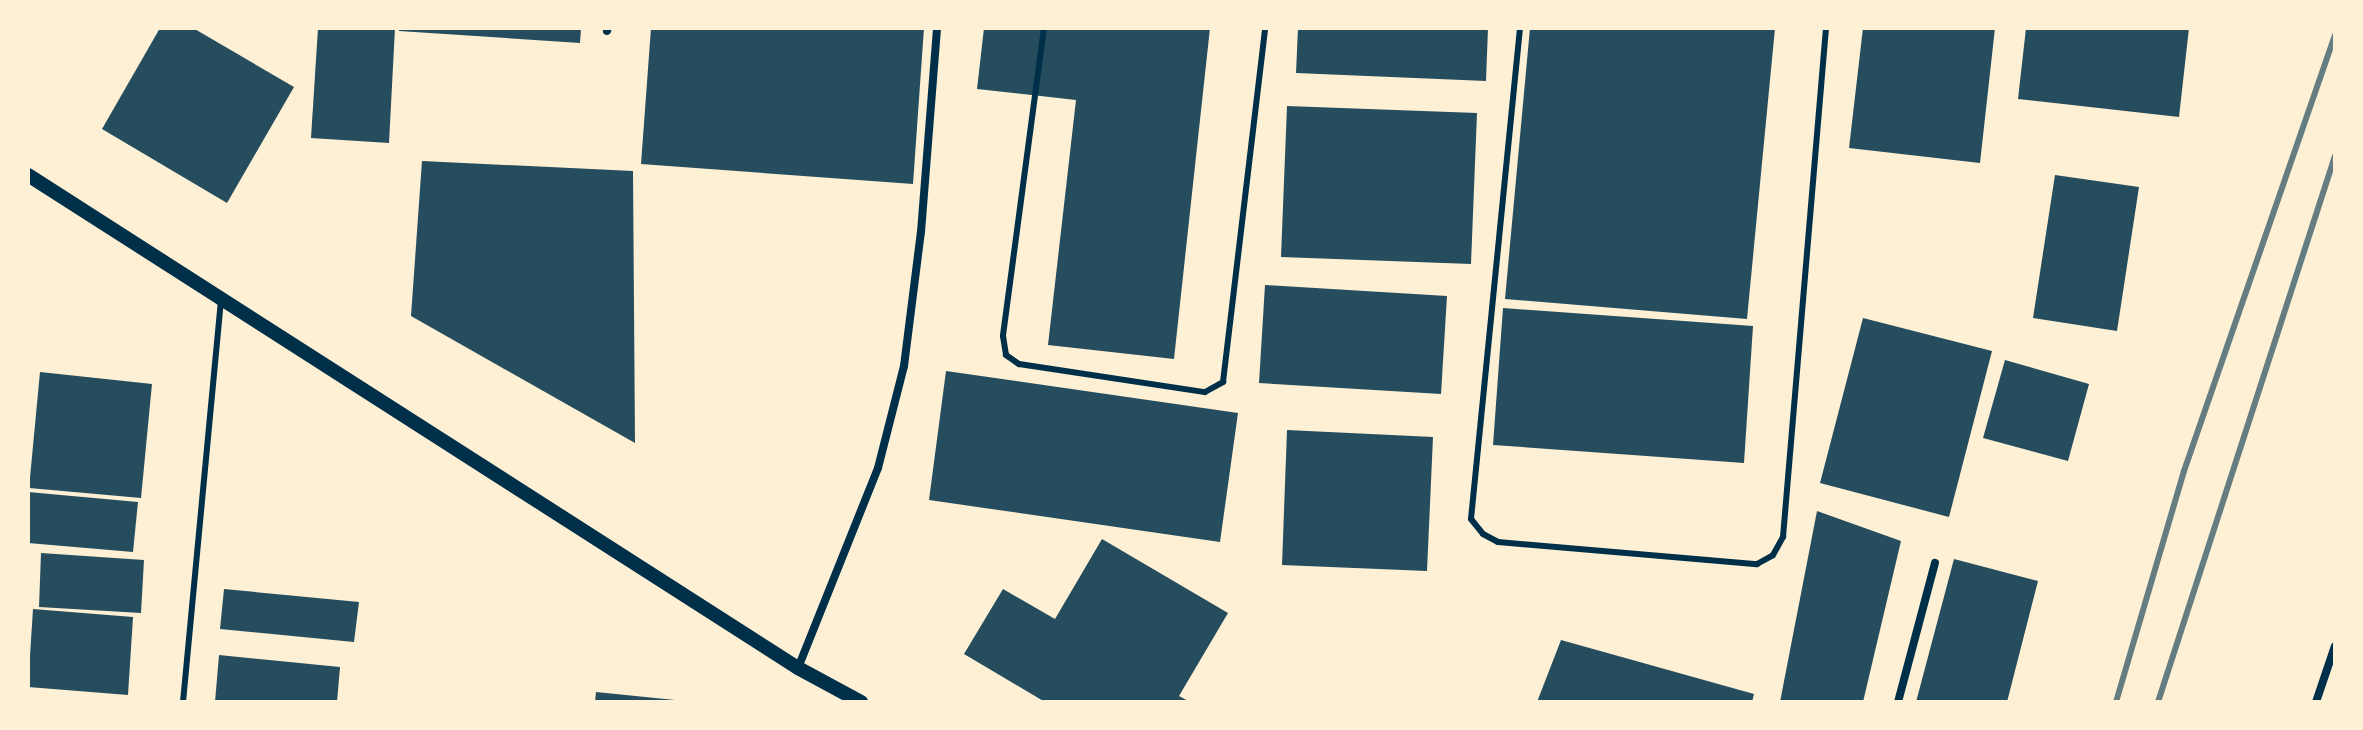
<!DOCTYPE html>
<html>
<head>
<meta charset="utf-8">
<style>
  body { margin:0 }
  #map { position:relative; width:2363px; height:730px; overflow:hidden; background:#fdf0d5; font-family:"Exo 2",sans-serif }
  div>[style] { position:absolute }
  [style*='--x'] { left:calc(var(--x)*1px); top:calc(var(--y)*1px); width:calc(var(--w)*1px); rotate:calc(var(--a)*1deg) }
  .building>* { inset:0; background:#264d5e }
  .service>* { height:6px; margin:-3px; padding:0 3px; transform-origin:3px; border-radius:3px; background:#003049 }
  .minor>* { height:8px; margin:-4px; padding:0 4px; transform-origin:4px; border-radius:4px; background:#003049 }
  .tertiary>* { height:14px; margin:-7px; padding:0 7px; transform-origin:7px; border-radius:7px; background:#003049 }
  .rail>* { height:6px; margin:-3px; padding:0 3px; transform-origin:3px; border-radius:3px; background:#657d81 }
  span { translate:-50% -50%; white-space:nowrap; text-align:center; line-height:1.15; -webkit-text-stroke:6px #fdf0d5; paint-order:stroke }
  .frame { position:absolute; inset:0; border:30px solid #fdf0d5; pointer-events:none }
</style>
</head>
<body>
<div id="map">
  <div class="building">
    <div style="clip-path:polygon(160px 28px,193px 28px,294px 87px,227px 203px,102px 129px)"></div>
    <div style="clip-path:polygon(318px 28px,395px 28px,389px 143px,311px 138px)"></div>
    <div style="clip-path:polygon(399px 28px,581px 28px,580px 43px,399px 31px)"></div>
    <div style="clip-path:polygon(651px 28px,924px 28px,913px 184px,641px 164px)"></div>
    <div style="clip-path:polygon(984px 28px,1210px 28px,1174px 359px,1048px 345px,1076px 100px,977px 89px)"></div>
    <div style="clip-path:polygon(1298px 28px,1488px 28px,1486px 81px,1296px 73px)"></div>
    <div style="clip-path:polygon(1530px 28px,1775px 28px,1747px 319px,1505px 299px)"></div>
    <div style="clip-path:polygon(1863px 28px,1995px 28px,1980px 163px,1849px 148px)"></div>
    <div style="clip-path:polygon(2026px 28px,2189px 28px,2179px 117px,2018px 99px)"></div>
    <div style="clip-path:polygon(1287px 106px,1477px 113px,1471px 264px,1281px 257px)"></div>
    <div style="clip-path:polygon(422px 161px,633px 171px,635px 443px,411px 316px)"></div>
    <div style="clip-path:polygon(2055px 175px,2139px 187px,2117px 331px,2033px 318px)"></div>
    <div style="clip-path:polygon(1265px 285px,1447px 296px,1441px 394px,1259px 383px)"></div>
    <div style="clip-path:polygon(1503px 308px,1753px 326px,1744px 463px,1493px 445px)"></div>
    <div style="clip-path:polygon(1863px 318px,1992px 351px,1949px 517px,1820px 483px)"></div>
    <div style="clip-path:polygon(2005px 360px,2089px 384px,2068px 461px,1983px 438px)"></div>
    <div style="clip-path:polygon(946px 371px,1238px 413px,1220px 542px,929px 500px)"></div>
    <div style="clip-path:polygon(40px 372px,152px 384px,141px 498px,29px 488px)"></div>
    <div style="clip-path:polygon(1287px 430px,1433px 437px,1427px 571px,1282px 565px)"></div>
    <div style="clip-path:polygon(28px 492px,138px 502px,133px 552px,28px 543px)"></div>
    <div style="clip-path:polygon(1817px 511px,1901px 541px,1863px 702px,1780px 702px)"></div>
    <div style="clip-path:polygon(1102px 539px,1228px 613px,1179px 696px,1190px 702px,1045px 702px,964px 654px,1003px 589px,1055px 619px)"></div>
    <div style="clip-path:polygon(41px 553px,144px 560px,141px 613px,39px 607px)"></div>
    <div style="clip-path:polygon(1954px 559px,2038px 581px,2007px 702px,1916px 702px)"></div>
    <div style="clip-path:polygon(224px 589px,359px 602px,354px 642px,220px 629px)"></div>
    <div style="clip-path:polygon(33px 609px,133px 617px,128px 695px,28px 687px)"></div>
    <div style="clip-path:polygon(1561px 640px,1754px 694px,1752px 702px,1537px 702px)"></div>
    <div style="clip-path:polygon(219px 655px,340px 667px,337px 702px,215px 702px)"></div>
    <div style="clip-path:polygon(596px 692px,675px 700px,675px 702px,595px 702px)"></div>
  </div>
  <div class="service">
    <div style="--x:1044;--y:28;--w:311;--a:97.6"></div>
    <div style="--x:1003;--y:336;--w:19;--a:81"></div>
    <div style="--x:1006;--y:355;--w:16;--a:35"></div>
    <div style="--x:1019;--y:364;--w:188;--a:8.6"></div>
    <div style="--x:1205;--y:392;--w:21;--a:-29"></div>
    <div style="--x:1223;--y:382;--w:356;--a:-83.2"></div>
    <div style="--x:1520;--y:28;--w:493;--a:95.7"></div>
    <div style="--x:1471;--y:519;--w:19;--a:51"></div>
    <div style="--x:1483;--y:534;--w:17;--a:28"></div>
    <div style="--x:1498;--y:542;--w:260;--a:4.9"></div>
    <div style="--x:1757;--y:564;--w:18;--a:-29"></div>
    <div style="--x:1773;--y:555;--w:21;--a:-61"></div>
    <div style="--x:1783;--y:537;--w:511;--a:-85.17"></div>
    <div style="--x:183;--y:702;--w:404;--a:-84.6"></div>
  </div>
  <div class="minor">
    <div style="--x:607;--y:31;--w:3;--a:-72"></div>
    <div style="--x:798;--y:668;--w:215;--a:-68.2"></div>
    <div style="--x:878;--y:468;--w:105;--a:-75.7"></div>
    <div style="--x:904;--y:366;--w:135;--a:-82.8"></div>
    <div style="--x:921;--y:232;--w:205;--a:-85.5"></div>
    <div style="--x:1898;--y:702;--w:144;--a:-75.1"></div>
    <div style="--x:2316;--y:702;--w:59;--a:-71.3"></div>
  </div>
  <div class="tertiary">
    <div style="--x:28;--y:175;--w:914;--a:32.63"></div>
    <div style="--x:798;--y:668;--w:72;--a:28.4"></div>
  </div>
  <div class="rail">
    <div style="--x:2116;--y:702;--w:241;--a:-73.6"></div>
    <div style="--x:2184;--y:471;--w:461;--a:-70.9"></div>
    <div style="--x:2158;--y:702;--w:574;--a:-72.04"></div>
  </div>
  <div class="frame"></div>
</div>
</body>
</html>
